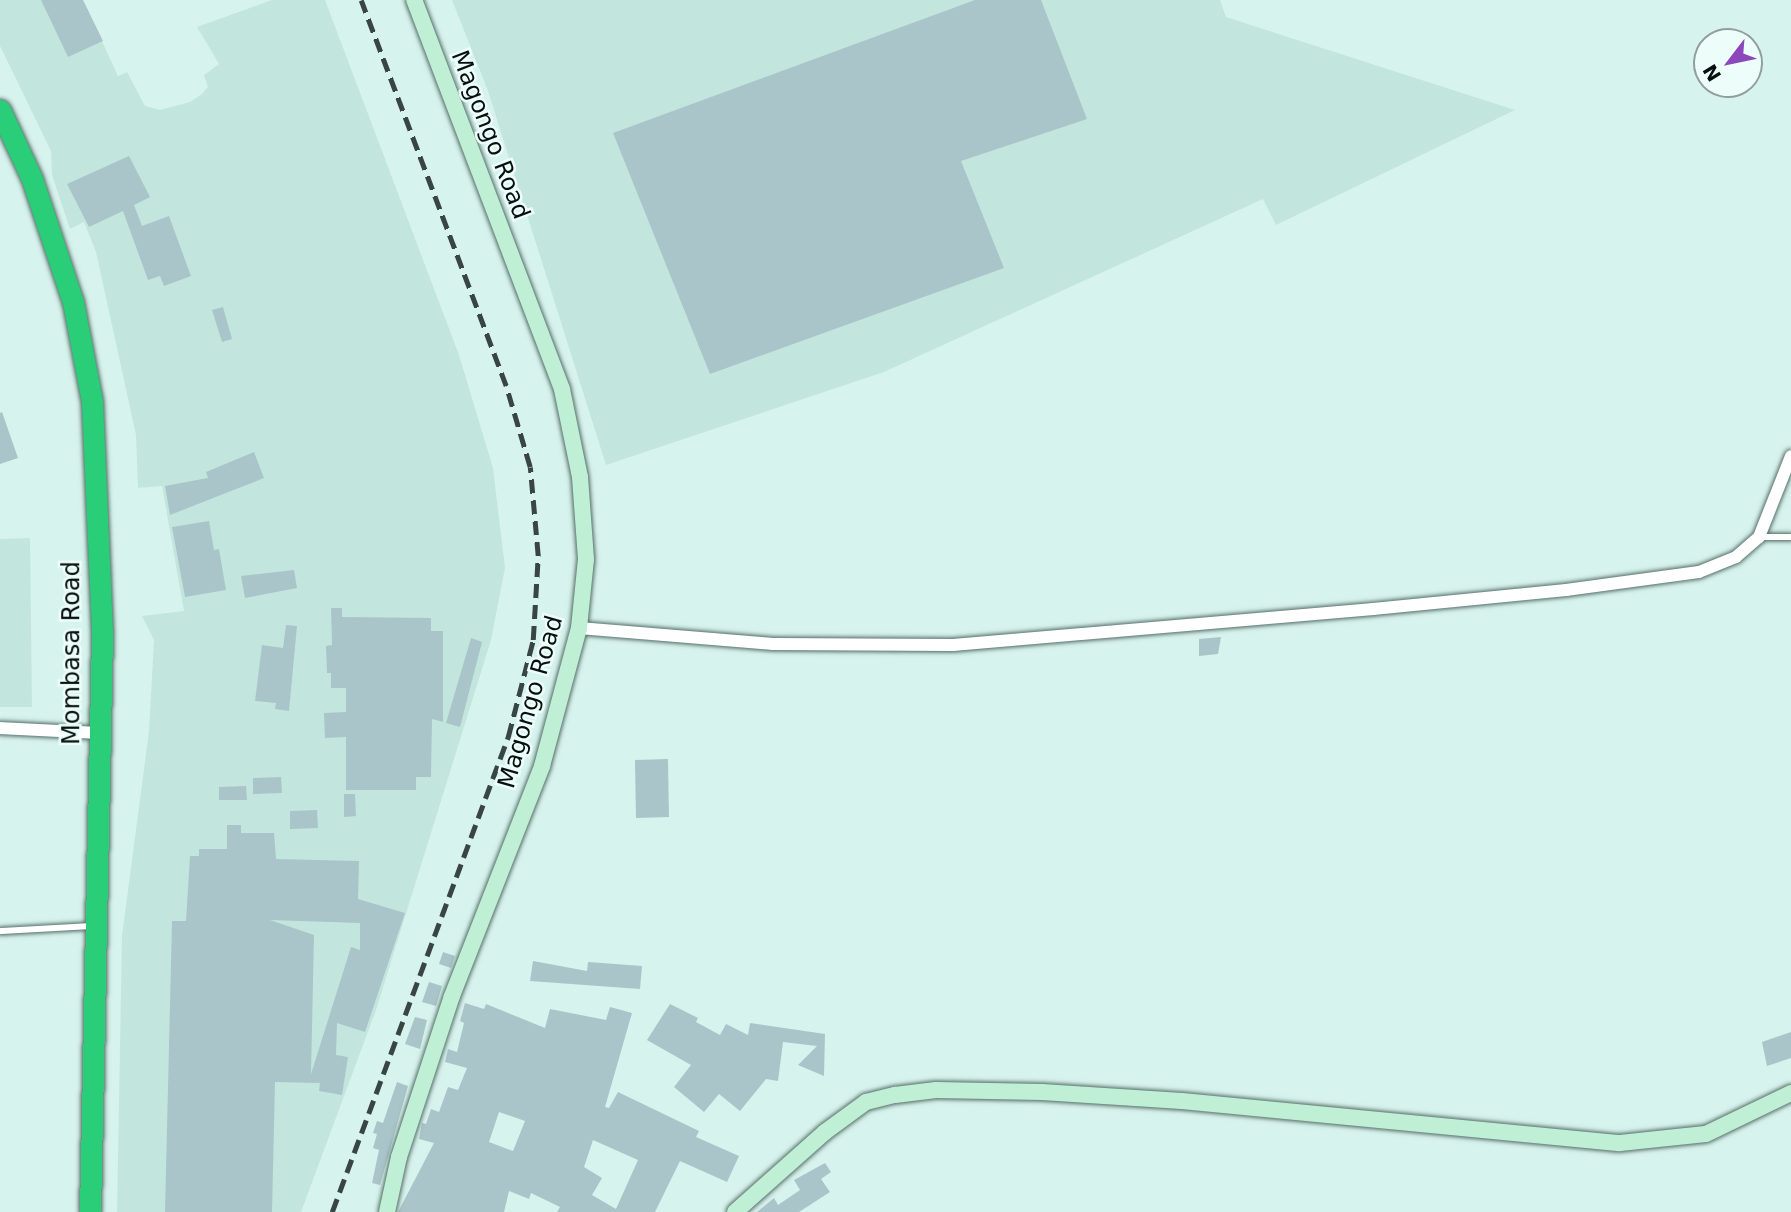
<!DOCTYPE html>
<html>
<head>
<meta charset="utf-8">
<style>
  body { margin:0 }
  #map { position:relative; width:1791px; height:1212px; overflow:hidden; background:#d7f3ed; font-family:"DejaVu Sans",sans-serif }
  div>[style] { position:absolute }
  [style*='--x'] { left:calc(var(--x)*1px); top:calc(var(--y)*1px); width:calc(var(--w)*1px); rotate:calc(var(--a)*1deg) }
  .built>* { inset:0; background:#c2e6dd }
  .building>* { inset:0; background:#a9c5c9 }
  .roads { filter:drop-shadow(0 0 2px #566f69) drop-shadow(0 0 2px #566f69) }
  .lane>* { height:6px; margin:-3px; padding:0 3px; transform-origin:3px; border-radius:3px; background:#fff }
  .street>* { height:12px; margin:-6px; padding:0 6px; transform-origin:6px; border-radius:6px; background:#fff }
  .secondary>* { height:16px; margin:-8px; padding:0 8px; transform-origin:8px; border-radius:8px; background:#bff0d6 }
  .highway>* { height:21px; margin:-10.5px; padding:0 10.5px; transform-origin:10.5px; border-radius:10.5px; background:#2acd78 }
  .rail>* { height:4.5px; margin-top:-2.25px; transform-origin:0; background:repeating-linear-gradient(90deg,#384542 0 14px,transparent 0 21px) }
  span { translate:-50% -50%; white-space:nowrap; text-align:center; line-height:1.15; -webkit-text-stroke:5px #edfefa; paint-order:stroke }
  .street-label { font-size:24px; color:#07100e }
  .north { position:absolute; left:1693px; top:28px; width:70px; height:70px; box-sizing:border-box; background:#edfefa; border:2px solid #919f9c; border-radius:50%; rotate:238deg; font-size:19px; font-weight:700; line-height:28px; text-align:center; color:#07100e }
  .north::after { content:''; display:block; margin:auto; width:24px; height:32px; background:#8b47bb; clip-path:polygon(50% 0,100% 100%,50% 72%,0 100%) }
</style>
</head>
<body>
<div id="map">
  <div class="built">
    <div style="clip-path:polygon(0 0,83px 0,118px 76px,127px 72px,145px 106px,160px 110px,190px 102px,202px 94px,208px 87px,204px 75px,219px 64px,197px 27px,272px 0,325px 0,459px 355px,493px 468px,505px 568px,491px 640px,376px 1010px,301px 1212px,117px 1212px,122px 936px,149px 731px,154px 640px,142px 616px,184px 611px,162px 486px,138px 488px,136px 435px,96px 252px,84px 222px,70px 229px,52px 175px,51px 151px,0 46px)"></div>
    <div style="clip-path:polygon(452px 0,1220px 0,1226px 17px,1515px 110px,1276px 225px,1263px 199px,884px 372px,606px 465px,488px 91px)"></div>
    <div style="clip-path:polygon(30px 538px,32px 707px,0 707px,0 539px)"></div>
  </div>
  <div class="building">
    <div style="clip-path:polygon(41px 0,83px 0,103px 41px,68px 57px)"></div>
    <div style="clip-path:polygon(975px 0,1041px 0,1087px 119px,961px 161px,1004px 268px,710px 374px,613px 133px)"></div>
    <div style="clip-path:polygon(129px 156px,150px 197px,134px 205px,142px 226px,169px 216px,191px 276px,164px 286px,160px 276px,148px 280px,123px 211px,89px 227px,67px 184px)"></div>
    <div style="clip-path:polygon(223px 307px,232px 339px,222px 342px,212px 310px)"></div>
    <div style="clip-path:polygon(2px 412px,18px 458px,0 464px,0 413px)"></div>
    <div style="clip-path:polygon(254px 452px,264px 478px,170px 515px,165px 486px,208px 478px,206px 472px)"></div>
    <div style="clip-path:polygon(209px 521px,214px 550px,219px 549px,226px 590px,185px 597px,172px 527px)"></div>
    <div style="clip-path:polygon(294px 570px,297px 588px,245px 598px,241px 576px)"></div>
    <div style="clip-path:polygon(331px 608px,342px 608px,342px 617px,431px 618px,431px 631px,443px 631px,443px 722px,432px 719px,431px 777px,416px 777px,416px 790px,346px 790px,346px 737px,325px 738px,324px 713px,346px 712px,346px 688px,331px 688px,331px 673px,327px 673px,326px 646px,332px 645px)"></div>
    <div style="clip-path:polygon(286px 625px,297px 626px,289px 711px,275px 709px,276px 703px,255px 701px,262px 645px,283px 648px)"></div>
    <div style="clip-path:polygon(1221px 637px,1218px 654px,1199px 656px,1199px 639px)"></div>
    <div style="clip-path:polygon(471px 638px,482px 642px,460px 727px,446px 723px)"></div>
    <div style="clip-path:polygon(668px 759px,669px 817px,636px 818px,635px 760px)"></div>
    <div style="clip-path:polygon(281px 777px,282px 793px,253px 794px,253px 778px)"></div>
    <div style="clip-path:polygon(246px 786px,247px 800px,219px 800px,219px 787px)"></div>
    <div style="clip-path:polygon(344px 794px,355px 794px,356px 816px,344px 817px)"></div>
    <div style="clip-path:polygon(317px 810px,318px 828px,290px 829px,290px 811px)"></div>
    <div style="clip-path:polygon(evenodd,227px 825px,241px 825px,241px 833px,274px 833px,276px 859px,359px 861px,358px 899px,405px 913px,365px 1032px,337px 1023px,336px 1055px,348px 1057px,342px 1095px,319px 1091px,320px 1083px,275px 1082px,272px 1212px,165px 1212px,172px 921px,186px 921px,190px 856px,199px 856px,199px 849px,227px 849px,227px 825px,270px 920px,360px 923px,360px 950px,351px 947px,311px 1074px,314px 935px,270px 920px)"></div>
    <div style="clip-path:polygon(443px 952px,455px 956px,451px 968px,439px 964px)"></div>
    <div style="clip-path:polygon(533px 961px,587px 971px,588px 962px,642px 966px,640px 989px,530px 981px)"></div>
    <div style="clip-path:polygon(429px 982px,442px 986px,436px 1006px,422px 1002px)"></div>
    <div style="clip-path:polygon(evenodd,465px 1003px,484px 1009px,486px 1004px,545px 1028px,550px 1009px,606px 1020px,610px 1007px,632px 1013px,605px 1107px,609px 1108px,618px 1092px,699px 1131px,696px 1137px,739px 1156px,727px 1182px,680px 1161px,655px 1212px,557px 1212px,560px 1207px,531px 1193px,529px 1199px,509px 1191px,504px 1212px,398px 1212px,434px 1143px,419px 1139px,422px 1123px,426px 1124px,431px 1109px,439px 1112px,448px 1087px,458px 1090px,467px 1068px,445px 1062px,448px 1049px,457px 1052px,464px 1023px,460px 1021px,465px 1003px,499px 1112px,525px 1121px,513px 1151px,489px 1142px,499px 1112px,465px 1003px,593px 1140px,638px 1160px,616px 1209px,592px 1195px,602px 1178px,584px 1167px,593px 1140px)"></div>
    <div style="clip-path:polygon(670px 1004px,698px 1018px,696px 1022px,720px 1035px,726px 1024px,748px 1035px,750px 1023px,825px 1034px,824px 1076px,798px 1065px,817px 1046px,783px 1042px,778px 1081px,766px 1079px,740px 1111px,719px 1094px,704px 1112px,674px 1087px,691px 1065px,647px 1040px)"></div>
    <div style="clip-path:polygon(415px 1017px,427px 1020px,420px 1049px,405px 1044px)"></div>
    <div style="clip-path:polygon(1791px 1032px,1791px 1058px,1767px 1066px,1762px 1042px)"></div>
    <div style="clip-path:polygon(397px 1082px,408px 1086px,380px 1185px,372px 1183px,379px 1150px,373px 1148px,377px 1134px,373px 1133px,377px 1121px,383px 1123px)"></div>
    <div style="clip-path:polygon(825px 1163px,831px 1172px,821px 1179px,830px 1192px,799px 1212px,757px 1212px,774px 1198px,778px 1205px,800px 1190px,794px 1180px)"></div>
  </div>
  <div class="roads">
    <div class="lane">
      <div style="--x:1759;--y:537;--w:32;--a:0"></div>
      <div style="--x:0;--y:931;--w:93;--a:-3.1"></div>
    </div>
    <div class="street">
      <div style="--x:579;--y:628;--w:195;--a:4.7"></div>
      <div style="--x:773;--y:644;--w:180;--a:0.3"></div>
      <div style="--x:953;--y:645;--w:422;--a:-4.9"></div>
      <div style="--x:1373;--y:609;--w:194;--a:-5.6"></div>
      <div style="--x:1566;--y:590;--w:134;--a:-7.7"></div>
      <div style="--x:1699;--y:572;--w:40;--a:-22"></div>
      <div style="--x:1736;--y:557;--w:30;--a:-41"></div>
      <div style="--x:1759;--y:537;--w:87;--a:-68.4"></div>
      <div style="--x:0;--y:728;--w:98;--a:2.9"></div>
    </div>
    <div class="secondary">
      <div style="--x:387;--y:1212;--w:56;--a:-77.7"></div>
      <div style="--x:399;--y:1157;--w:169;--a:-71.8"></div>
      <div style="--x:452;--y:996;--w:247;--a:-68.6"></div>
      <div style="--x:542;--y:766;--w:143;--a:-75"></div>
      <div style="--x:579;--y:628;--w:69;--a:-84.2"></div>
      <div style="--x:586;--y:559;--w:82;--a:-94.2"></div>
      <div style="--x:580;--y:477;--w:90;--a:-101.6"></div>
      <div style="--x:562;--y:389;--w:416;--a:-110.8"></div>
      <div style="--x:735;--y:1212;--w:120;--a:-41.6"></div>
      <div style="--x:825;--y:1132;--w:51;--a:-36.2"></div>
      <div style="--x:866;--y:1102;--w:30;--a:-14"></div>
      <div style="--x:895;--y:1095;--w:41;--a:-7"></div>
      <div style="--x:936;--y:1090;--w:106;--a:1.1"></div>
      <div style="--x:1042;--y:1092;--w:140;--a:3.7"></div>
      <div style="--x:1182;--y:1101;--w:440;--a:5.5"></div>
      <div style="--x:1620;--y:1143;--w:86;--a:-6"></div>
      <div style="--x:1706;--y:1134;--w:94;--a:-25.8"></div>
    </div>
    <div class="highway">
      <div style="--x:0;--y:110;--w:76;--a:65.1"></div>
      <div style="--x:32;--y:179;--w:130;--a:71.6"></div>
      <div style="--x:73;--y:302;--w:102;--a:79.2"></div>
      <div style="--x:92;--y:402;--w:233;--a:87.5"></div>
      <div style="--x:102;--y:635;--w:577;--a:91.19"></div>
    </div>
  </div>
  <div class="rail">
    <div style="--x:332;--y:1212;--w:507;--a:-69.67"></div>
    <div style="--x:508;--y:737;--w:100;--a:-75.5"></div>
    <div style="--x:533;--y:640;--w:84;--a:-86.6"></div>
    <div style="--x:538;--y:556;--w:89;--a:-95.1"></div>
    <div style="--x:530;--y:467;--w:84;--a:-106.5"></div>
    <div style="--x:506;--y:386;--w:412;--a:-110.6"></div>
  </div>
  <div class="street-label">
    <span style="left:490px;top:135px;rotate:69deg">Magongo Road</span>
    <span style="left:72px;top:653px;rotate:-90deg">Mombasa Road</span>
    <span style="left:531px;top:702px;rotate:-74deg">Magongo Road</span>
  </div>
  <div class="north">N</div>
</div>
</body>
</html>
